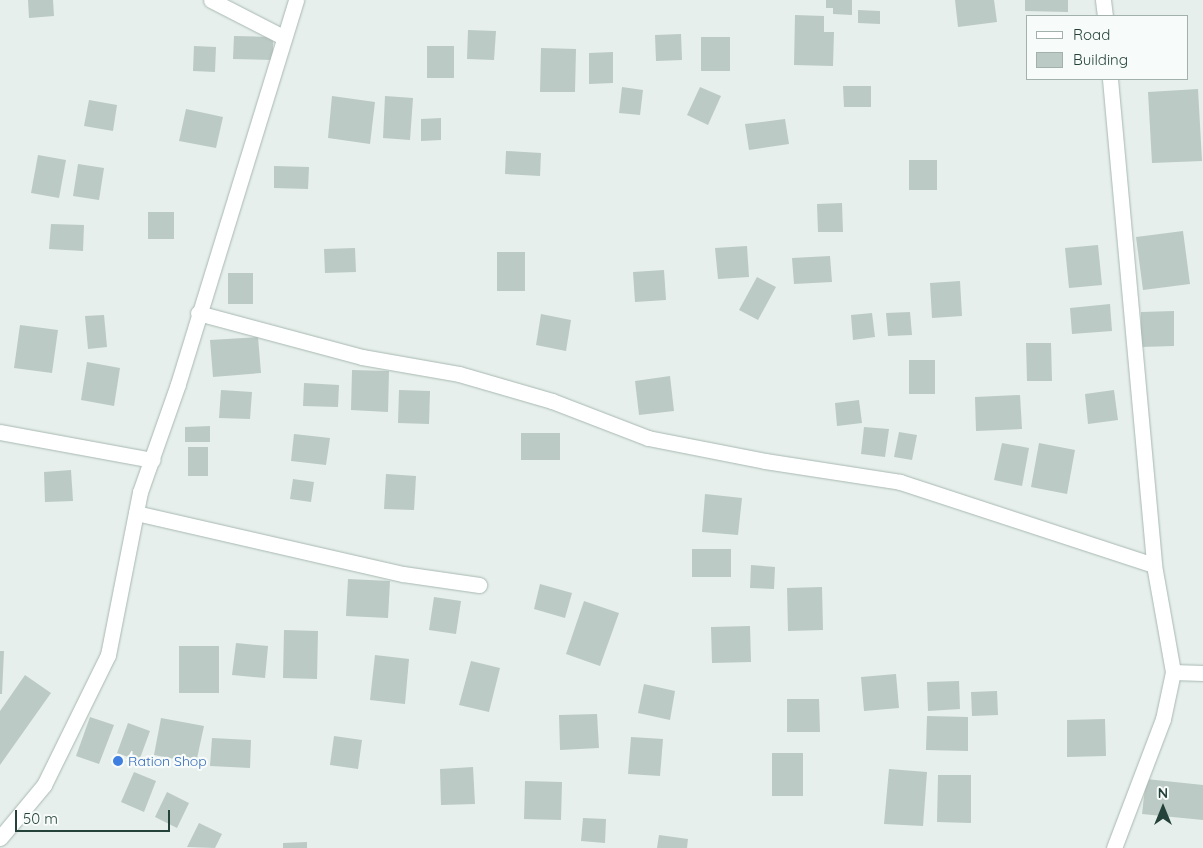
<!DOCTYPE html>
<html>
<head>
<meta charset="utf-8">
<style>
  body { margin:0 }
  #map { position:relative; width:1203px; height:848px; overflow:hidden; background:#e6efeb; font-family:Quicksand,sans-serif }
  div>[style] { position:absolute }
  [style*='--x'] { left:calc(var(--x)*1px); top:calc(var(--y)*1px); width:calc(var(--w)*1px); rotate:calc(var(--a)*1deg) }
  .building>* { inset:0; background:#bbcac4 }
  .roads { filter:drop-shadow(0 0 1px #a8b8b2) drop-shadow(0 0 1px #a8b8b2) }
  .minor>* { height:15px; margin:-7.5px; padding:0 7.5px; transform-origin:7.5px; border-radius:7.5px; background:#fff }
  .secondary>* { height:15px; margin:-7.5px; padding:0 7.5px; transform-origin:7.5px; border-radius:7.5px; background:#fff }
  .dots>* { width:14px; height:14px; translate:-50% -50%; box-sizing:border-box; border:2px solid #f7fbf9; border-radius:50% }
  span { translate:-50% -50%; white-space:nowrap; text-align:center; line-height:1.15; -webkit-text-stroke:4.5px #f7fbf9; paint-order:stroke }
  .shop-label { font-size:14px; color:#366cbe }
  .left { translate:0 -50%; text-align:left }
  .legend { position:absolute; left:1026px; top:15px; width:162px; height:65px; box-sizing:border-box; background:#f7fbf9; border:1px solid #a3b1ad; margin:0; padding:6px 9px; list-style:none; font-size:15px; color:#24423a }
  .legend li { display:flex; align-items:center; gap:10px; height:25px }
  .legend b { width:25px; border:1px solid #a3b1ad }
  .north { position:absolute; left:1138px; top:783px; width:50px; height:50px; -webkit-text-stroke:4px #f7fbf9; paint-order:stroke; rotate:0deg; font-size:14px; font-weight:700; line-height:20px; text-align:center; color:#24423a }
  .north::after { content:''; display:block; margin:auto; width:18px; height:22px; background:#24423a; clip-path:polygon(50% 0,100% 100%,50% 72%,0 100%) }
  .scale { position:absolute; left:15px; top:810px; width:155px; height:22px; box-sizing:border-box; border:2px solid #24423a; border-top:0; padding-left:6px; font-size:15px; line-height:18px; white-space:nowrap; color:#24423a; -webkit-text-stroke:4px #f7fbf9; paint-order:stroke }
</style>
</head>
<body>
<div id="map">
  <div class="building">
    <div style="clip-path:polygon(28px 0,53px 0,54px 16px,29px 18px)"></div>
    <div style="clip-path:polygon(826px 0,852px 0,852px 15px,833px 14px,833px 8px,826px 8px)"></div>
    <div style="clip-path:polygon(955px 0,994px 0,997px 22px,958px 27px)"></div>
    <div style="clip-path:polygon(1025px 0,1068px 0,1068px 12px,1025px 11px)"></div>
    <div style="clip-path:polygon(858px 10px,880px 11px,880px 24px,858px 23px)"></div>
    <div style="clip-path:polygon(795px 15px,824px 16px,824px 32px,834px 32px,833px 66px,794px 65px)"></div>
    <div style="clip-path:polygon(468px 30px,496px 31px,494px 60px,467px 59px)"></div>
    <div style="clip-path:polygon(681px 34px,682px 60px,656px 61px,655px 35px)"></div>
    <div style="clip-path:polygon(234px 36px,273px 37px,273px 60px,233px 59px)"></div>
    <div style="clip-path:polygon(701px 37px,730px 37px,730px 71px,701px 71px)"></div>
    <div style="clip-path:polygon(194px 46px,216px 47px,215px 72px,193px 71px)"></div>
    <div style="clip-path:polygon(427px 46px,454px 46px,454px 78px,427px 78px)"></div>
    <div style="clip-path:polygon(541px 48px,576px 49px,575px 92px,540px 92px)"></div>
    <div style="clip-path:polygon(613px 52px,613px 83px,589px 84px,589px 53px)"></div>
    <div style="clip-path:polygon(843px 86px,871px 86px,871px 107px,844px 107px)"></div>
    <div style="clip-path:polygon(622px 87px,643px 90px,640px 115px,619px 113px)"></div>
    <div style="clip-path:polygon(700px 87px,721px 96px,708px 125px,687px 115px)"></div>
    <div style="clip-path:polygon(1198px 89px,1202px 161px,1152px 163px,1148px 92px)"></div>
    <div style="clip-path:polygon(332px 96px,375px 102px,370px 144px,328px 138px)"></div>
    <div style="clip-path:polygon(385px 96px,413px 98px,410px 140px,383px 138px)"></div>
    <div style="clip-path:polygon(89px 100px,117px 105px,113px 131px,84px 126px)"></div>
    <div style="clip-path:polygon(186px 109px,223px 117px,216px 148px,179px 141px)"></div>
    <div style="clip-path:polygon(441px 118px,441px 140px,421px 141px,421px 119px)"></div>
    <div style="clip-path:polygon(785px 119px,789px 144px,749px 150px,745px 124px)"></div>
    <div style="clip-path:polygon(506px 151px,541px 153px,540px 176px,505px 174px)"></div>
    <div style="clip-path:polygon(38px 155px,66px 160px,59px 198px,31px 193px)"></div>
    <div style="clip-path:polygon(909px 160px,937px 160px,937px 190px,909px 190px)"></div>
    <div style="clip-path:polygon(78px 164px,104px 168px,99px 200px,73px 196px)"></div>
    <div style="clip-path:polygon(274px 166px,309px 167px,308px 189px,274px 188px)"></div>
    <div style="clip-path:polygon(842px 203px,843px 232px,818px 232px,817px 204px)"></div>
    <div style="clip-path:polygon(148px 212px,174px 212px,174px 239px,148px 239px)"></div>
    <div style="clip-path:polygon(51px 224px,84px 225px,83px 251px,49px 249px)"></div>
    <div style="clip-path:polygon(1183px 231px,1190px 284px,1143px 290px,1136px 237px)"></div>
    <div style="clip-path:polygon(1098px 245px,1102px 285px,1069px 288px,1065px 248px)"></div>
    <div style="clip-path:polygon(747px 246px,749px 277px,718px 279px,715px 248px)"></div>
    <div style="clip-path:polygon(355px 248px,356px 272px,325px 273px,324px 249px)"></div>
    <div style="clip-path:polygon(497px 252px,525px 252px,525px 291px,497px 291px)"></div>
    <div style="clip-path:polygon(830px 256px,832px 282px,794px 284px,792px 258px)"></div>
    <div style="clip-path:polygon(664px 270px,666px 300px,635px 302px,633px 272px)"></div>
    <div style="clip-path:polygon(228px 273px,253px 273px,253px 304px,228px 304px)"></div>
    <div style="clip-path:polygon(757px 277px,776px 287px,758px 320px,739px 310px)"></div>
    <div style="clip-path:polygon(960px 281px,962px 316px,932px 318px,930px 283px)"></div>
    <div style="clip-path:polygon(1110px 304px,1112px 331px,1072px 334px,1070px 308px)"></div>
    <div style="clip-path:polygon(1174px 311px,1174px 346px,1141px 347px,1141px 312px)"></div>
    <div style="clip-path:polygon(910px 312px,912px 335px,888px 336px,886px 313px)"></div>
    <div style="clip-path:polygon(872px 313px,875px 337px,853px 340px,851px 315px)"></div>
    <div style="clip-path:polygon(541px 314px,571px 320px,566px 351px,536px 345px)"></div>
    <div style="clip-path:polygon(104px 315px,107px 347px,88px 349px,85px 316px)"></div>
    <div style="clip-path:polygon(20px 325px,58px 330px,52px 373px,14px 368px)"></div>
    <div style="clip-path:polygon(258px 337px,261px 373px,213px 377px,210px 340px)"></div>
    <div style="clip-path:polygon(1026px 343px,1051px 343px,1052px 381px,1027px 381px)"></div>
    <div style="clip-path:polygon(909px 360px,935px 360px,935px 394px,909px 394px)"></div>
    <div style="clip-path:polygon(87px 362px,120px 368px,114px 406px,81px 400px)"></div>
    <div style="clip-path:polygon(352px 370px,389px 371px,388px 412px,351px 410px)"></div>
    <div style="clip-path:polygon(670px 376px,674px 411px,639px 415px,635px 381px)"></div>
    <div style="clip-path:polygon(304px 383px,339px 385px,338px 407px,303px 406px)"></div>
    <div style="clip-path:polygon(221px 390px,252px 392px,250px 419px,219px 418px)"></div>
    <div style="clip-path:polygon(399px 390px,430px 391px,429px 424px,398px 423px)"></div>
    <div style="clip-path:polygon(1114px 390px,1118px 420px,1088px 424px,1085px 394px)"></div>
    <div style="clip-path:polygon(1020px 395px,1022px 429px,976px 431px,975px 397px)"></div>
    <div style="clip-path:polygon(859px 400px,862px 423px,837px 426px,835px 403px)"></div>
    <div style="clip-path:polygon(210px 426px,210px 442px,185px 442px,185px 427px)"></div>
    <div style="clip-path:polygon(864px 427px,889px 429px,885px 457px,861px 454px)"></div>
    <div style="clip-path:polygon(899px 432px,917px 435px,912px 460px,894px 457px)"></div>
    <div style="clip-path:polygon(521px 433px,560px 433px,560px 460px,521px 460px)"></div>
    <div style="clip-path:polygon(294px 434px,330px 438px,326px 465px,291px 461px)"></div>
    <div style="clip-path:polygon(1002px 443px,1029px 448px,1022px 486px,994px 480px)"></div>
    <div style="clip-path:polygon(1039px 443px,1075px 450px,1067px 494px,1031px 487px)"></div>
    <div style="clip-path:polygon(188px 447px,208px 447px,208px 476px,188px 476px)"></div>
    <div style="clip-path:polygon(71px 470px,73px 501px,45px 502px,44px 472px)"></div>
    <div style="clip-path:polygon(386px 474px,416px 476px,414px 510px,384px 509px)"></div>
    <div style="clip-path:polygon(293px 479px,314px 482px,311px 502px,290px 499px)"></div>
    <div style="clip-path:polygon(705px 494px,742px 498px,738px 535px,702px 532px)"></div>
    <div style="clip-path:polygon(692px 549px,731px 549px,731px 577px,692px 577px)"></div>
    <div style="clip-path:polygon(751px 565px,775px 567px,774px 589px,750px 588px)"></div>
    <div style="clip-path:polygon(348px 579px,390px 581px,388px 618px,346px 616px)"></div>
    <div style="clip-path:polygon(540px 584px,572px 593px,565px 618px,534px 609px)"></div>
    <div style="clip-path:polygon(822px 587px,823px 630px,788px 631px,787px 588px)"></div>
    <div style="clip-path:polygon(434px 597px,461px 601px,456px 634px,429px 630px)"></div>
    <div style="clip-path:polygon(584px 601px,619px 613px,600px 666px,566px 654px)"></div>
    <div style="clip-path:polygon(750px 626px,751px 662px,712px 663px,711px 627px)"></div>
    <div style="clip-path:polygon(284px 630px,318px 631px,317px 679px,283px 678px)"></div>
    <div style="clip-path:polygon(236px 643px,268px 646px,265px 678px,232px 675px)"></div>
    <div style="clip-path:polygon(179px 646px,219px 646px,219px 693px,179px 693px)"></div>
    <div style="clip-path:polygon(0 651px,4px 651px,2px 694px,0 694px)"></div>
    <div style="clip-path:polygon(375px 655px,409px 659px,405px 704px,370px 700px)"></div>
    <div style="clip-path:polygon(471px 661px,500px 668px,489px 712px,459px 705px)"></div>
    <div style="clip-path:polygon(896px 674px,899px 708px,864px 711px,861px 677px)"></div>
    <div style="clip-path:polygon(25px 675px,51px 693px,0 765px,0 711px)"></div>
    <div style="clip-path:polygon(959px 681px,960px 709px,928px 711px,927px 682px)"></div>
    <div style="clip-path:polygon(644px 684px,675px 691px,670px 720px,638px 713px)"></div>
    <div style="clip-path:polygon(997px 691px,998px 715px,972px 716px,971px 692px)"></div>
    <div style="clip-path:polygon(787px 699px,819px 699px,820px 732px,787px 732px)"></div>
    <div style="clip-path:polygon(597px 714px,599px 748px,560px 750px,559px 715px)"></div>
    <div style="clip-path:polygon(927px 716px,968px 717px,968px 751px,926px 750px)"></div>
    <div style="clip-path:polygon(90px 717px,114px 725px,99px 764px,76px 756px)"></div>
    <div style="clip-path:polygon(161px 718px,204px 726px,196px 763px,154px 755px)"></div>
    <div style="clip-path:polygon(1105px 719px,1106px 756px,1067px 757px,1067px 720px)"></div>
    <div style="clip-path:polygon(128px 723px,150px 731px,139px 761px,117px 753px)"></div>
    <div style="clip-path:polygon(334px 736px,362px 740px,358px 769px,330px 765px)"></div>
    <div style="clip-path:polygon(631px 737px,663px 739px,660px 776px,628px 774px)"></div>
    <div style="clip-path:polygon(212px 738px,251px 740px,250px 768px,210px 766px)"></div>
    <div style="clip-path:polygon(772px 753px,803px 753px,803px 796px,772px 796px)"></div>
    <div style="clip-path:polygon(473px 767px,475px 804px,441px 805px,440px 769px)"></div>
    <div style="clip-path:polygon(889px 769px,927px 772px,923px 826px,884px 824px)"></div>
    <div style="clip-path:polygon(134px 772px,156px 781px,144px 812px,121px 802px)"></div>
    <div style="clip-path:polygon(938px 775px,971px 775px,971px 823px,937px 822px)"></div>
    <div style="clip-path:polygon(1146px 779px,1203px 785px,1203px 820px,1142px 814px)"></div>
    <div style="clip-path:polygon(525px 781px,562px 782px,561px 820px,524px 819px)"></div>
    <div style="clip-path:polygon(167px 792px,189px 803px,177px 828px,155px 817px)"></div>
    <div style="clip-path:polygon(583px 818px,606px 819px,605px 843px,581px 841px)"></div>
    <div style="clip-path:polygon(199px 823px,222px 834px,215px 848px,187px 847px)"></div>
    <div style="clip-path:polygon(659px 835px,688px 839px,687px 848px,657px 848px)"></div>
    <div style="clip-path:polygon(307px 842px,307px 848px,283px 848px,283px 843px)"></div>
  </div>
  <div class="roads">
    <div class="minor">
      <div style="--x:211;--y:0;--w:81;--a:27.2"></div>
      <div style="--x:1103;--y:0;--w:16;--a:83"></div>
      <div style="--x:1110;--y:79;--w:488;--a:84.8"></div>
      <div style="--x:1154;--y:565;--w:109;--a:79.9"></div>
      <div style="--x:1173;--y:672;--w:48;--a:102"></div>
      <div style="--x:1163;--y:719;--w:138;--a:110.8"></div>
      <div style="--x:198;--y:313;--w:170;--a:15"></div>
      <div style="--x:362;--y:357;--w:98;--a:9.9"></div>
      <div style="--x:459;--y:374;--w:97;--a:16.2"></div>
      <div style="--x:552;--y:401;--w:103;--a:21.1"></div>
      <div style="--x:648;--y:438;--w:119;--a:11.1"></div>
      <div style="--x:765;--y:461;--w:137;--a:8.8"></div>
      <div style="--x:900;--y:482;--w:267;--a:18.1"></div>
      <div style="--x:0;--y:432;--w:155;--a:10.4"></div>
      <div style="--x:136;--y:513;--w:274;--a:12.9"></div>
      <div style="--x:403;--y:574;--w:77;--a:8.2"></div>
      <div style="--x:1173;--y:672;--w:30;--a:2"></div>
    </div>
    <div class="secondary">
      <div style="--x:0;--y:838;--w:69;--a:-50.3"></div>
      <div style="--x:44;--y:785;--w:145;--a:-63.8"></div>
      <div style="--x:108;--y:655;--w:166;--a:-78.9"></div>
      <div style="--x:140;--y:492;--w:114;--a:-70.6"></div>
      <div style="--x:178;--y:384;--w:402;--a:-72.9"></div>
    </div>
  </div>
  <div class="dots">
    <div style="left:118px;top:761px;background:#3f7fe0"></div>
  </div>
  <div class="shop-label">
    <span class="left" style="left:128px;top:761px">Ration Shop</span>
  </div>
  <ul class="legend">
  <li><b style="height:6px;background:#fff"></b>Road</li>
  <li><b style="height:14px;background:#bbcac4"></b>Building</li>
  </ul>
  <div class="north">N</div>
  <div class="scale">50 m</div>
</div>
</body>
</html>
